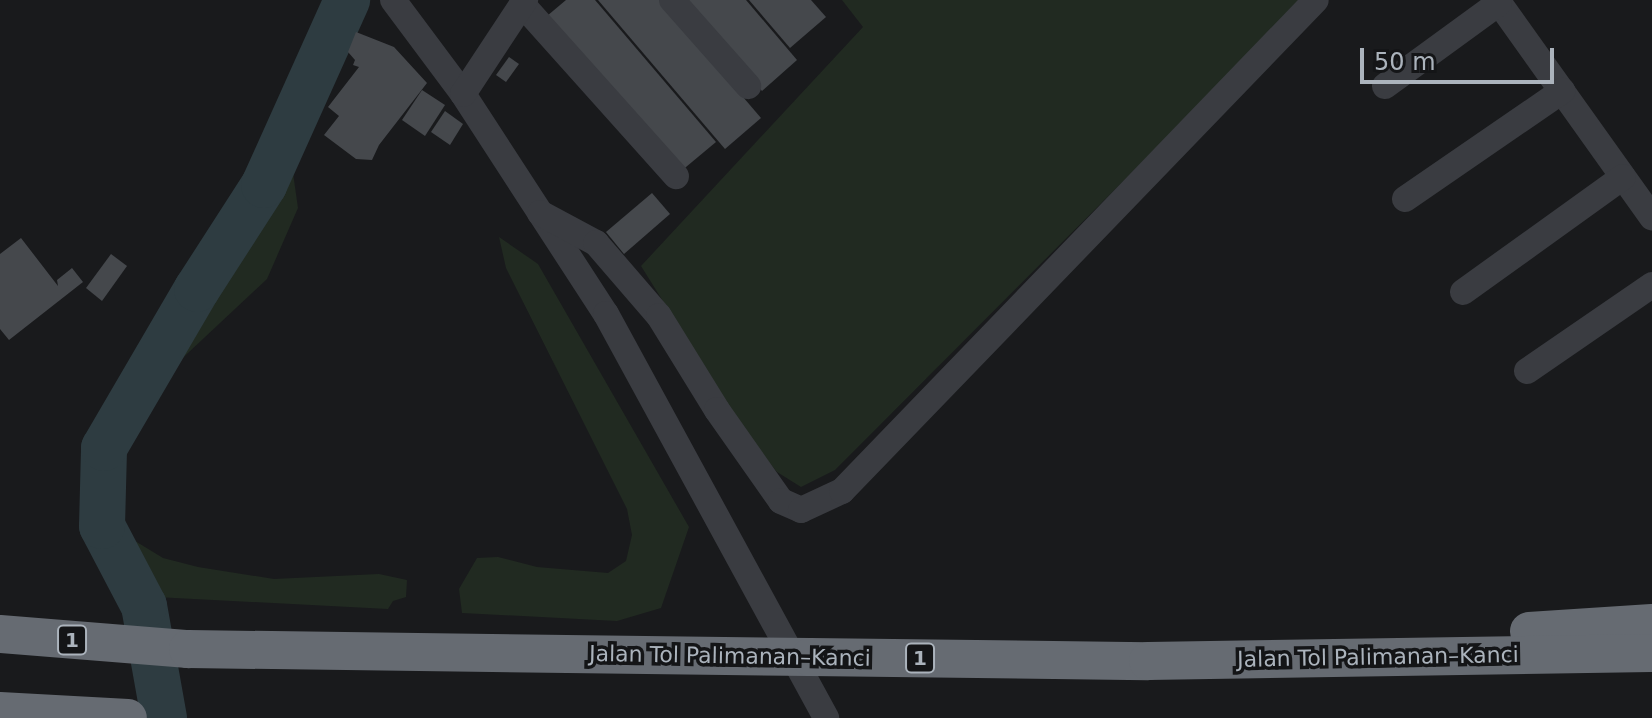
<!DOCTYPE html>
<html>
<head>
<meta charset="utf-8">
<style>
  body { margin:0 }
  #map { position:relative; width:1652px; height:718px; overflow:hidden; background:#191a1c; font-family:"DejaVu Sans",sans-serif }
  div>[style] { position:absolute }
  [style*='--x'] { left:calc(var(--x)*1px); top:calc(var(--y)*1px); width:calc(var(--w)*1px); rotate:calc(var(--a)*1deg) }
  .green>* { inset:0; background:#212a21 }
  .river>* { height:46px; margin:-23px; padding:0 23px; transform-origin:23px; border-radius:23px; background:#2e3c41 }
  .building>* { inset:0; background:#45484c }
  .minor>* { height:26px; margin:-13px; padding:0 13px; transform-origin:13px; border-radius:13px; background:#3a3c41 }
  .highway>* { height:38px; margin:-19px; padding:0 19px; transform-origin:19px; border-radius:19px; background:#666b72 }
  span { translate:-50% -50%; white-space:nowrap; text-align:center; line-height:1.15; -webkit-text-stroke:7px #141517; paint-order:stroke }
  .shield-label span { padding:2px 6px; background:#141517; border:2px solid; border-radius:6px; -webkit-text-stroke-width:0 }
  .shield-label { font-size:20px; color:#abb3bc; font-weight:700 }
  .street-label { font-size:22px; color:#abb3bc }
  .scale { position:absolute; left:1360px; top:48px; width:194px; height:36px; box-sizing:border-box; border:4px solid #abb3bc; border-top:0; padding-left:10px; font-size:24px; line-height:28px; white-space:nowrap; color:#abb3bc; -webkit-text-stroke:6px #141517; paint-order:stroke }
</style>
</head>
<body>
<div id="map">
  <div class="green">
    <div style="clip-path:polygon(842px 0,1304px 0,835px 470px,801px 487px,777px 472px,746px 434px,641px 266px,863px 27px)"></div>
    <div style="clip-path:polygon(293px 173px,298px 208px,267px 279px,156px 383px)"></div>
    <div style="clip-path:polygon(499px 237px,538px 264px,689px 527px,661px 608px,617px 621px,462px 613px,459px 589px,477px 558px,498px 557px,537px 567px,608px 573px,626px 561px,632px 535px,627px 509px,506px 268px)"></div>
    <div style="clip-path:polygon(122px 533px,163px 558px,198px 567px,274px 579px,379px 574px,407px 580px,406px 597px,393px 601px,388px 609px,156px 597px,128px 557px)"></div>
  </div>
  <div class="river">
    <div style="--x:164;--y:718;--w:114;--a:-100.1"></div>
    <div style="--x:144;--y:606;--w:90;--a:-117.7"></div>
    <div style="--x:102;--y:526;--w:78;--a:-88.5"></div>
    <div style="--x:104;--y:448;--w:184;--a:-59.7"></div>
    <div style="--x:197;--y:289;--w:124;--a:-57.2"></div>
    <div style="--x:264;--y:185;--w:203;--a:-65.8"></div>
  </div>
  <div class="building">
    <div style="clip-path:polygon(566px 0,595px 0,716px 142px,680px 172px,547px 16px)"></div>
    <div style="clip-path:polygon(598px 0,660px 0,761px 118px,725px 149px)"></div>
    <div style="clip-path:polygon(684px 0,746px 0,797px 60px,762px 91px)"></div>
    <div style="clip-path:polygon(749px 0,811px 0,826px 17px,790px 48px)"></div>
    <div style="clip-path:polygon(356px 32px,394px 47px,427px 83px,379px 145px,372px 160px,356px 159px,324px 135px,339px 116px,328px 107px,359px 67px,353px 65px,355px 60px,348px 52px)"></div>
    <div style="clip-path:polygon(509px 57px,519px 64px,506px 82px,496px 75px)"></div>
    <div style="clip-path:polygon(422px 90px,445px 105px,425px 136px,402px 120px)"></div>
    <div style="clip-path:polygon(445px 111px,463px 124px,450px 145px,431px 132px)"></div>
    <div style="clip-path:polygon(652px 193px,670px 214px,624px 254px,606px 232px)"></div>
    <div style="clip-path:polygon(21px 238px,58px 286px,57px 280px,72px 268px,83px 282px,9px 340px,0 329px,0 254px)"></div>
    <div style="clip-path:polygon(111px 254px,127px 266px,102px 301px,86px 288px)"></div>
  </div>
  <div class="minor">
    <div style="--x:393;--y:0;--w:117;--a:53.3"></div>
    <div style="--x:463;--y:94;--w:262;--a:57"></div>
    <div style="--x:606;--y:314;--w:460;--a:61.4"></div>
    <div style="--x:672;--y:0;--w:115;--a:48.5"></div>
    <div style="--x:1497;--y:0;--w:267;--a:54.5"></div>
    <div style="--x:522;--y:4;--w:231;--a:48.2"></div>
    <div style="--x:1385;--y:86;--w:141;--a:-36.1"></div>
    <div style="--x:463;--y:94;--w:113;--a:-56.6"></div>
    <div style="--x:1405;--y:199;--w:191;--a:-34.5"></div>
    <div style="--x:540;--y:213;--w:64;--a:28.2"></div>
    <div style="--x:596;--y:243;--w:96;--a:49.2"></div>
    <div style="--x:659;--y:316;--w:110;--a:58.3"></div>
    <div style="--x:717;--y:410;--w:111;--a:54.9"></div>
    <div style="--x:781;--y:501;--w:22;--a:24"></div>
    <div style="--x:801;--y:510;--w:45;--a:-24.9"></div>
    <div style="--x:842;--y:491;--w:682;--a:-46.01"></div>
    <div style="--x:1463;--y:292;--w:197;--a:-35.7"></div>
    <div style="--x:1527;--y:371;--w:152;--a:-34.5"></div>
  </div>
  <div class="highway">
    <div style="--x:1529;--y:631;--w:123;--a:-3.7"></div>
    <div style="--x:0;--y:634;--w:189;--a:4.6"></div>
    <div style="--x:188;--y:649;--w:622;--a:0.74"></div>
    <div style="--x:810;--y:657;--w:338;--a:0.7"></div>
    <div style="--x:1148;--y:661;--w:504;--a:-0.91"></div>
    <div style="--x:0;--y:711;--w:128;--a:3.1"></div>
  </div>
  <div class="shield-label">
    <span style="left:72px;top:640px">1</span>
    <span style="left:920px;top:658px">1</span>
  </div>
  <div class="street-label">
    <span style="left:730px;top:656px;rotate:1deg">Jalan Tol Palimanan–Kanci</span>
    <span style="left:1378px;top:657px;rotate:-1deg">Jalan Tol Palimanan–Kanci</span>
  </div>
  <div class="scale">50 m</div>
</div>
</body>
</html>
